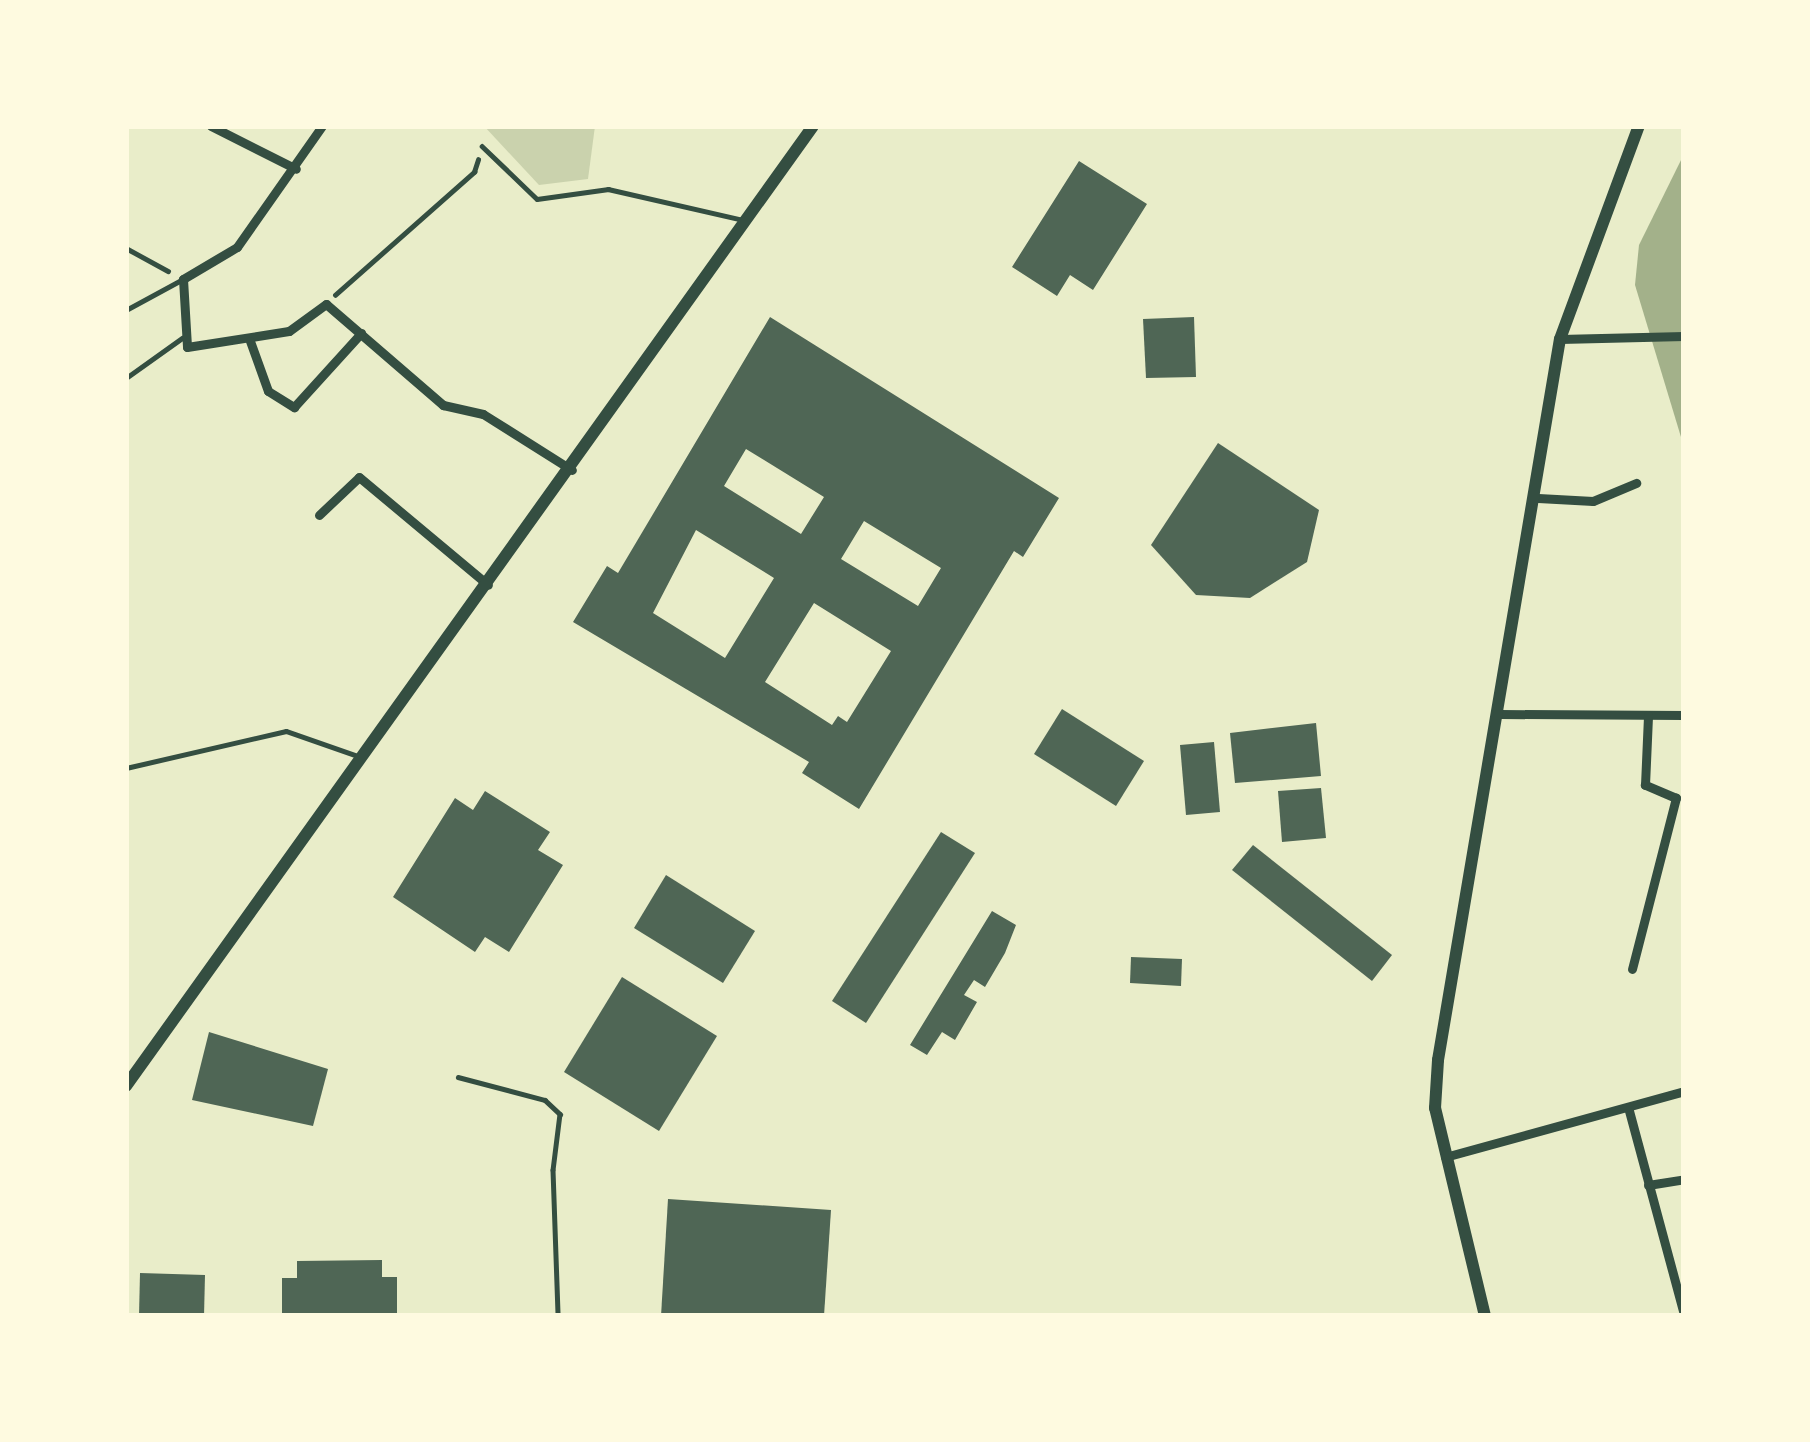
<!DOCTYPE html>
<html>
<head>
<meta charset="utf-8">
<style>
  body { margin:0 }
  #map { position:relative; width:1810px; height:1442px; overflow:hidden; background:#e9edc9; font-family:Mulish,sans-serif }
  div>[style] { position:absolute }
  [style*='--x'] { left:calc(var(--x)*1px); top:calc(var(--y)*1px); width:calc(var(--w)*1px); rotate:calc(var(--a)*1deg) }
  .green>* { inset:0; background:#cad2ad }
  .water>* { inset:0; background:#a3b18a }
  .building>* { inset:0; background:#4f6655 }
  .path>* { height:4.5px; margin:-2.25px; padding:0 2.25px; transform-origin:2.25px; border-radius:2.25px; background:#344e41 }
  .service>* { height:4.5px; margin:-2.25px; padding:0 2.25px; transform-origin:2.25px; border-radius:2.25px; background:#344e41 }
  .minor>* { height:9px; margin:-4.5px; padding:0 4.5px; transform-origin:4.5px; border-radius:4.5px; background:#344e41 }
  .tertiary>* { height:12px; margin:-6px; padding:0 6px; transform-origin:6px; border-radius:6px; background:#344e41 }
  span { translate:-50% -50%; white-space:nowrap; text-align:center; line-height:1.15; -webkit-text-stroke:9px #fefae0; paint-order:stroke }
  .frame { position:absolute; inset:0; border:129px solid #fefae0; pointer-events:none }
</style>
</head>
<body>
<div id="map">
  <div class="green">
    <div style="clip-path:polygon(484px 126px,595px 126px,588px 179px,539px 185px)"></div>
  </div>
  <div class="water">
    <div style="clip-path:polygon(1684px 154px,1684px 447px,1635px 285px,1639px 245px)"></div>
  </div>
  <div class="building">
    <div style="clip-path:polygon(1079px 161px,1147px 204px,1093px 290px,1070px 275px,1057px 296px,1012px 267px)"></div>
    <div style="clip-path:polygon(evenodd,770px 317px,1059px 498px,1023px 557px,1014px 551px,859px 809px,802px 773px,809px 762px,573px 622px,607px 566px,618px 573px,770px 317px,746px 449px,824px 497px,801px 534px,724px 486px,746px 449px,770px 317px,864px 521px,941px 568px,918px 606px,841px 559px,864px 521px,770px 317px,696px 530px,774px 578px,725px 658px,653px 613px,696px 530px,770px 317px,814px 603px,891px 651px,847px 722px,838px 716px,832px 725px,765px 682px,814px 603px)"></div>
    <div style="clip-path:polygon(1194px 317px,1196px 377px,1146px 378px,1143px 319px)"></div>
    <div style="clip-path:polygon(1218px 443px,1319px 510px,1307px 562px,1250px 598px,1196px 595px,1151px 545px)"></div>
    <div style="clip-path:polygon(1062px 709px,1144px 761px,1116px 806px,1034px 754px)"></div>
    <div style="clip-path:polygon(1316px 723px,1321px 776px,1235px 783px,1230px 733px)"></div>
    <div style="clip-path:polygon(1214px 742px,1220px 812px,1186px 815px,1180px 745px)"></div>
    <div style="clip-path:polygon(1321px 788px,1326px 838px,1282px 842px,1278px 791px)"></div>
    <div style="clip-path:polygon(485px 791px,550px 832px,538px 850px,563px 865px,509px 952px,485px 937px,475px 952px,393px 897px,455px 798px,473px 810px)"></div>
    <div style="clip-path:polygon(941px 832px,975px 853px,866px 1023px,832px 1001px)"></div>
    <div style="clip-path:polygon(1253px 845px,1392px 955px,1372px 981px,1232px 870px)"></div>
    <div style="clip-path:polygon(666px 875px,755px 931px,723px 983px,634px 928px)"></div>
    <div style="clip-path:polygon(992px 911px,1016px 925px,1005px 953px,985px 987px,974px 980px,964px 995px,977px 1002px,955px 1040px,942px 1032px,927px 1055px,910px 1045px)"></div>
    <div style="clip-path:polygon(1131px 957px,1182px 959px,1181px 986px,1130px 983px)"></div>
    <div style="clip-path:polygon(622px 977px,717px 1036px,659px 1131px,564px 1072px)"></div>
    <div style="clip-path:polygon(209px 1032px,328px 1069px,313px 1126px,192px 1100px)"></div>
    <div style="clip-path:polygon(668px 1199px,831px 1210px,824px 1316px,661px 1316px)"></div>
    <div style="clip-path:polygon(382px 1260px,382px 1277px,397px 1277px,397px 1316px,282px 1316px,282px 1278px,297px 1278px,297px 1261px)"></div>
    <div style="clip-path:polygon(140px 1273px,205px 1275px,204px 1316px,139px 1316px)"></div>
  </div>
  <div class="path">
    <div style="--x:126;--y:248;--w:48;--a:28.7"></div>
    <div style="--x:335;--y:295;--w:186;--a:-41.5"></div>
    <div style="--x:474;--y:172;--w:13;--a:-72"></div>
  </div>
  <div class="service">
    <div style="--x:482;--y:146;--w:76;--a:43.9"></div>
    <div style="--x:537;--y:199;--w:72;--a:-8"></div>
    <div style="--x:608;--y:189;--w:139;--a:12.9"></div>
    <div style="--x:126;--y:310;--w:65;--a:-28.5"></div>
    <div style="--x:126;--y:378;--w:69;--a:-35.5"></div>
    <div style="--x:126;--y:768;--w:164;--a:-13"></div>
    <div style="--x:286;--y:731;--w:76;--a:19.1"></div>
    <div style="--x:458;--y:1077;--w:90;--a:14.8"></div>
    <div style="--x:545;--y:1100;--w:21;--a:43"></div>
    <div style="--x:560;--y:1114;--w:56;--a:97.1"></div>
    <div style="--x:553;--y:1170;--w:146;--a:88"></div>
  </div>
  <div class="minor">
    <div style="--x:211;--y:126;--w:95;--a:26.8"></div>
    <div style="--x:322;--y:126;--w:148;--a:125.1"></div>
    <div style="--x:237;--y:247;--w:63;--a:149.3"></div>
    <div style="--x:183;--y:279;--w:68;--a:86.6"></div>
    <div style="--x:187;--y:347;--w:103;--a:-8.9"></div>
    <div style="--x:289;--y:331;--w:46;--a:-36.1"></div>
    <div style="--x:326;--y:304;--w:155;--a:40.8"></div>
    <div style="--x:443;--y:405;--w:41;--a:12.7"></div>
    <div style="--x:483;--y:414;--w:105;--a:32.2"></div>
    <div style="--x:1560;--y:339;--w:124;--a:-1.4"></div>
    <div style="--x:250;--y:341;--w:53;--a:70.2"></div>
    <div style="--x:268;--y:391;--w:31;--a:32"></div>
    <div style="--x:294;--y:407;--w:100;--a:-47.8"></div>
    <div style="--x:1538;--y:498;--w:55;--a:3.1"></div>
    <div style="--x:1593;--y:501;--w:47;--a:-22.7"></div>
    <div style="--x:319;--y:515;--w:55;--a:-43.5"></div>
    <div style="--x:359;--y:477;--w:168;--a:39.9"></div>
    <div style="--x:1500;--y:714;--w:184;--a:0.3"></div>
    <div style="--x:1632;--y:969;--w:177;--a:-75.6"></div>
    <div style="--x:1676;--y:798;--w:34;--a:-157"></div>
    <div style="--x:1645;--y:785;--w:70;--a:-87.5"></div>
    <div style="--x:1628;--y:1107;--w:215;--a:74.9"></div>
    <div style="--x:1445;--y:1157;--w:248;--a:-15.4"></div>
    <div style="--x:1648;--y:1185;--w:36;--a:-9"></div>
  </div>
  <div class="tertiary">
    <div style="--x:126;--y:1086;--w:1180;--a:-54.41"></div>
    <div style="--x:1485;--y:1316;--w:214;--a:-103.5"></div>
    <div style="--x:1435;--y:1108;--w:48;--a:-86.4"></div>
    <div style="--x:1438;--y:1060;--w:731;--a:-80.4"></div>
    <div style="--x:1560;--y:339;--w:227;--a:-69.7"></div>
  </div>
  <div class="frame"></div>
</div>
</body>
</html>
